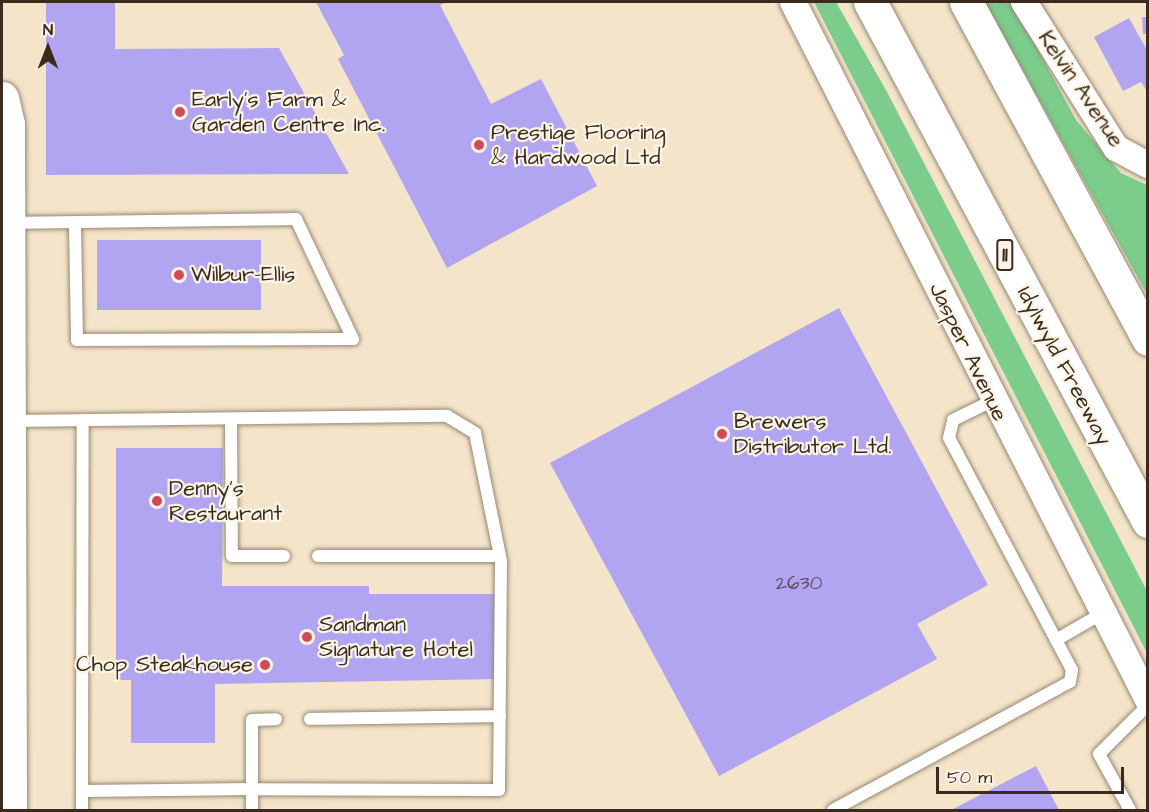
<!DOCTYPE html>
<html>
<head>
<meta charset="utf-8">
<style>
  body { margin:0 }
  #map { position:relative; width:1149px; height:812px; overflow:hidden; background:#f4e4c9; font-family:"Architects Daughter",sans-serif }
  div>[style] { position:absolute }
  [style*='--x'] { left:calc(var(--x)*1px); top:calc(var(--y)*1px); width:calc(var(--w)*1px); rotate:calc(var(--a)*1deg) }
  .green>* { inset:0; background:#7ccc8c }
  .building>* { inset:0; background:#b1a5f1 }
  .roads { filter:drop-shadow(0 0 2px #988774) drop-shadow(0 0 2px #988774) }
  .service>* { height:12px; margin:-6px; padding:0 6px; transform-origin:6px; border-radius:6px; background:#fff }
  .minor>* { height:26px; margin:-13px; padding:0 13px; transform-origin:13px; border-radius:13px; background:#fff }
  .secondary>* { height:33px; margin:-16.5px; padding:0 16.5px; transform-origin:16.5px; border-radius:16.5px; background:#fff }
  .motorway>* { height:33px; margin:-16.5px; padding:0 16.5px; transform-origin:16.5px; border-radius:16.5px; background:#fff }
  .dots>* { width:16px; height:16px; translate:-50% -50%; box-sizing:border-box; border:3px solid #fcf5e5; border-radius:50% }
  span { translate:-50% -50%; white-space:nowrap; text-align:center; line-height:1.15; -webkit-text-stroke:4.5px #fcf5e5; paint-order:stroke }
  .number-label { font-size:20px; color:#584953 }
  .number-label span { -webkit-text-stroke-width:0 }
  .shield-label span { padding:2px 4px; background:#fcf5e5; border:2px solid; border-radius:4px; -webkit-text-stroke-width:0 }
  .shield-label { font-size:21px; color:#3b2a1e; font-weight:700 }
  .street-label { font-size:22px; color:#3b2a1e }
  .poi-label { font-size:22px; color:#3b2a1e }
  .left { translate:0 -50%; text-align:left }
  .right { translate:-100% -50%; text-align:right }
  .frame { position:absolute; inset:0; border:3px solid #3b2a1e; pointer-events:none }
  .north { position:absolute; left:18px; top:18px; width:60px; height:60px; -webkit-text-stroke:4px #fcf5e5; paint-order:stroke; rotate:0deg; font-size:16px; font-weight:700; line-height:24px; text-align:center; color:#3b2a1e }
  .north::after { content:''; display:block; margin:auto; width:21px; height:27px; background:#3b2a1e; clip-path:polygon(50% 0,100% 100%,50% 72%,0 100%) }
  .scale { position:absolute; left:936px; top:767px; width:188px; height:27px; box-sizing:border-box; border:3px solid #3b2a1e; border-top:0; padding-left:8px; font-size:18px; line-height:21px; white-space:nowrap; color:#3b2a1e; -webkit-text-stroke:4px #fcf5e5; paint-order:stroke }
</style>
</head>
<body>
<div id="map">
  <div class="green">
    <div style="clip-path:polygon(814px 2px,836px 2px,887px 92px,1147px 591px,1147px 653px)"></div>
    <div style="clip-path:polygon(985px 2px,1012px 2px,1076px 120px,1121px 173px,1147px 185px,1147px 294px)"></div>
  </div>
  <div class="building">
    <div style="clip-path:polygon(46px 2px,115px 2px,115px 49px,279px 48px,349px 174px,46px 175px)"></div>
    <div style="clip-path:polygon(316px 2px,447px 2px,440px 5px,491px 104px,541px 79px,597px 186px,447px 268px,338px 59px,344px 55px)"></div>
    <div style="clip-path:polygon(1142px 17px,1148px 17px,1148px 34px,1143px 34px)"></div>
    <div style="clip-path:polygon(1129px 18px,1148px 52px,1148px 93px,1141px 82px,1123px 91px,1094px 37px)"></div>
    <div style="clip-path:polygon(97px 240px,261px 240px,261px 310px,97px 310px)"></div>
    <div style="clip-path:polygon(839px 308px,988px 585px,917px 624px,937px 659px,719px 776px,550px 463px)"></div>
    <div style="clip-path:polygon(116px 448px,223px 448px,222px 586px,369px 586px,369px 594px,498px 594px,498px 679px,215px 684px,215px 743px,131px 743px,131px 680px,116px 680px)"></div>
    <div style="clip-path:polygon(1036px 766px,1059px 810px,951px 810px)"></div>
  </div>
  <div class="roads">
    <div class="service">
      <div style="--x:10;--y:223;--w:286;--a:-0.8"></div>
      <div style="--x:296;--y:219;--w:133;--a:64.6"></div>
      <div style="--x:353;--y:339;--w:276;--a:179.8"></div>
      <div style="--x:77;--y:340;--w:117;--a:-91"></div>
      <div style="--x:231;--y:419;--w:137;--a:89.6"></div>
      <div style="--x:232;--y:556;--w:52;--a:0"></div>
      <div style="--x:11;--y:421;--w:436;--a:-0.7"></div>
      <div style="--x:447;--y:416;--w:33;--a:31"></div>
      <div style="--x:475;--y:433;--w:131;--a:78.5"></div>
      <div style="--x:501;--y:561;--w:229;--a:90.5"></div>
      <div style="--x:499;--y:790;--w:247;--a:-179.8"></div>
      <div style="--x:252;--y:789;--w:21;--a:90"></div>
      <div style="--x:318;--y:556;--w:182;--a:0"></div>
      <div style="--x:1056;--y:640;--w:52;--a:-30"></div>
      <div style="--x:310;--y:719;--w:190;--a:-0.9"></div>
      <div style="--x:82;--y:791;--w:170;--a:-0.7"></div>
      <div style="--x:252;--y:789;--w:69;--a:-90"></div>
      <div style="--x:252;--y:720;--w:24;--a:-2"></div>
      <div style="--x:82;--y:810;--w:390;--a:-89.9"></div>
      <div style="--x:833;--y:810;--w:269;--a:-28.4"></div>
      <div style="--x:1070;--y:682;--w:12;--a:-81"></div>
      <div style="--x:1072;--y:670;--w:263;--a:-117.9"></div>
      <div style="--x:949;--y:438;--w:18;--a:-77"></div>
      <div style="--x:953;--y:420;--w:43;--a:-26"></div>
      <div style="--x:1130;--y:810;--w:64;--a:-119"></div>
      <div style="--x:1099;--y:754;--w:69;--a:-45"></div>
    </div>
    <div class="minor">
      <div style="--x:793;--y:2;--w:783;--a:63.04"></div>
      <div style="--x:1024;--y:2;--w:173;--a:57.8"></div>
      <div style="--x:1116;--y:148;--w:36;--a:28"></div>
    </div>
    <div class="secondary">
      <div style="--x:2;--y:98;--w:27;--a:77"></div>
      <div style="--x:8;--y:124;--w:686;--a:89.83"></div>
    </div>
    <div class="motorway">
      <div style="--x:870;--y:2;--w:589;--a:61.82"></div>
      <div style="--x:966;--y:2;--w:383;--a:61.6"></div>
    </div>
  </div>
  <div class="dots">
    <div style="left:180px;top:112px;background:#d1495b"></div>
    <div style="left:479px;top:145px;background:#d1495b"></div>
    <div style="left:179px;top:275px;background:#d1495b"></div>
    <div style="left:722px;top:434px;background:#d1495b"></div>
    <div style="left:157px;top:501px;background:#d1495b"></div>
    <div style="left:307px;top:637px;background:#d1495b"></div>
    <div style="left:265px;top:665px;background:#d1495b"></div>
  </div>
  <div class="number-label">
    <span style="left:799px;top:583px">2630</span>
  </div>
  <div class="shield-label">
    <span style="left:1005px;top:255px">11</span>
  </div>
  <div class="street-label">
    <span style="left:1081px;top:89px;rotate:56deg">Kelvin Avenue</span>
    <span style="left:968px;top:352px;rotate:64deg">Jasper Avenue</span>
    <span style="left:1064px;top:366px;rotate:62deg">Idylwyld Freeway</span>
  </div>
  <div class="poi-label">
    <span class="left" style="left:192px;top:112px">Early's Farm &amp;<br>Garden Centre Inc.</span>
    <span class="left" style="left:491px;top:145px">Prestige Flooring<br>&amp; Hardwood Ltd</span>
    <span class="left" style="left:191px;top:275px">Wilbur-Ellis</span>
    <span class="left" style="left:734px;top:434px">Brewers<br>Distributor Ltd.</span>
    <span class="left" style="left:169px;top:501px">Denny's<br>Restaurant</span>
    <span class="left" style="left:319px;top:637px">Sandman<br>Signature Hotel</span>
    <span class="right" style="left:253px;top:665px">Chop Steakhouse</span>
  </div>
  <div class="frame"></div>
  <div class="north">N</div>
  <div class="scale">50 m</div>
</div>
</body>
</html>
